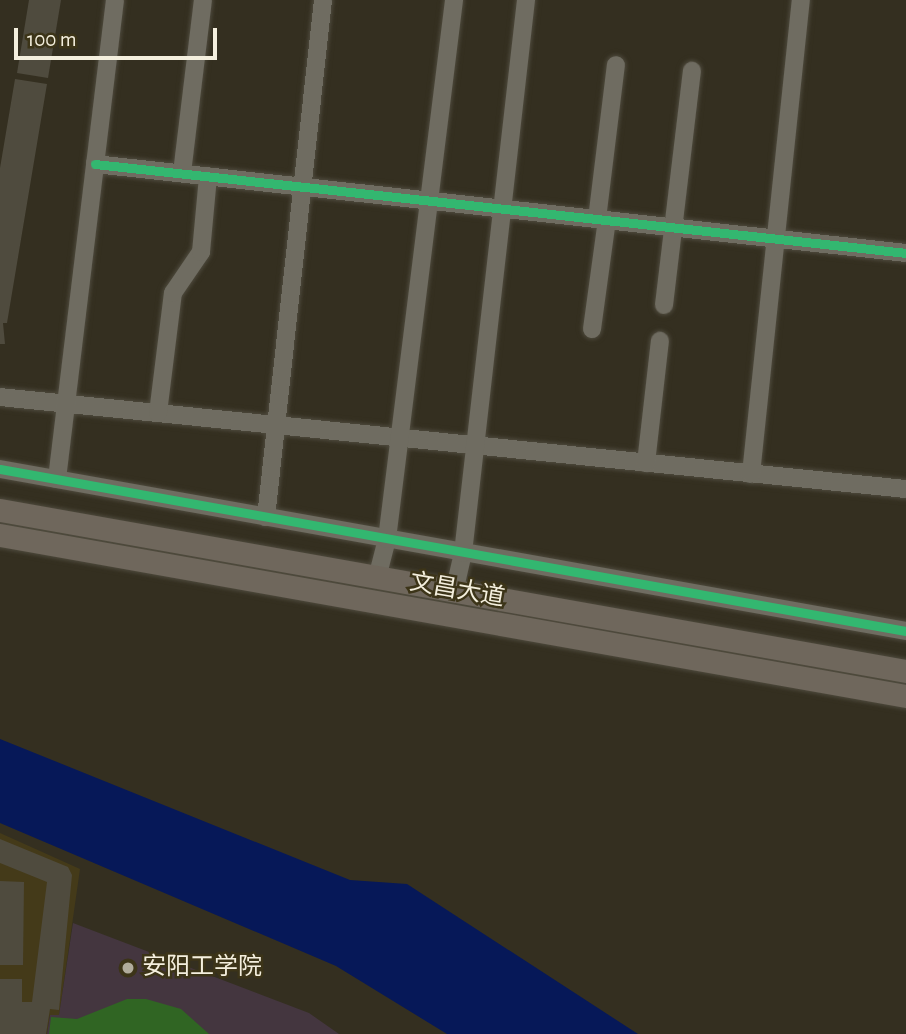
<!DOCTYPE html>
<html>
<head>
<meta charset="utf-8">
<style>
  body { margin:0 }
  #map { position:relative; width:906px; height:1034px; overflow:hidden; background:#342f20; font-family:"Alegreya Sans","Noto Sans SC",sans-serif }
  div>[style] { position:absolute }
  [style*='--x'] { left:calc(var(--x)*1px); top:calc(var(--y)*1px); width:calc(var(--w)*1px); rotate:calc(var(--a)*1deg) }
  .built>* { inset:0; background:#443a19 }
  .education>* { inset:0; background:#44363f }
  .green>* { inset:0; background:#306523 }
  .water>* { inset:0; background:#061858 }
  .building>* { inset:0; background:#4f4b3e }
  .roads { filter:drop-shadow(0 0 2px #4e4a3d) drop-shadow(0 0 2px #4e4a3d) }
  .minor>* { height:18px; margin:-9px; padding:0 9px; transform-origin:9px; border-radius:9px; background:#6f6c61 }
  .major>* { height:23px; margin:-11.5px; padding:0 11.5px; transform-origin:11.5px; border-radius:11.5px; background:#6f675c }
  .cycleway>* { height:9px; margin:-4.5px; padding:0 4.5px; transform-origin:4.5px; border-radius:4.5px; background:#33b770 }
  .dots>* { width:19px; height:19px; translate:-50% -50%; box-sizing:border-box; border:4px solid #3c3418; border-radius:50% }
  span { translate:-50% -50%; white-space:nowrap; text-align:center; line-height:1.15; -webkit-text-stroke:5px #3c3418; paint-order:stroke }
  .street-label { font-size:24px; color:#f4efde }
  .poi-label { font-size:24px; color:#f4efde }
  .left { translate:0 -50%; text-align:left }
  .scale { position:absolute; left:14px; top:28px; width:203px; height:32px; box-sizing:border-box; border:4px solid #f4efde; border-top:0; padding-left:9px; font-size:21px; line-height:24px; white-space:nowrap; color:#f4efde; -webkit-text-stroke:5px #3c3418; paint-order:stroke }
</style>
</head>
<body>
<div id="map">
  <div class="built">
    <div style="clip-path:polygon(0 833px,80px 869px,59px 1016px,50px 1015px,47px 1034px,0 1034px)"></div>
  </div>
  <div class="education">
    <div style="clip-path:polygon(73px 923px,309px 1013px,339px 1034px,47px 1034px,50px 1015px,59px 1015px)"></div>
  </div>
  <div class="green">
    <div style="clip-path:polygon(127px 999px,146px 999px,181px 1009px,209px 1034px,49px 1034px,51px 1017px,77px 1019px)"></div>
  </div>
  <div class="water">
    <div style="clip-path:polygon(0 739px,350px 880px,407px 884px,638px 1034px,447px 1034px,336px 966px,0 823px)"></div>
  </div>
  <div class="building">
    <div style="clip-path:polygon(29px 0,61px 0,48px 78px,17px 73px)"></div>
    <div style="clip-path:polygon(15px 79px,47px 84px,7px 323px,3px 323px,5px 344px,0 344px,0 168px)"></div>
    <div style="clip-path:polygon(0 839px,68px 867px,72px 875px,59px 1010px,50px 1009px,46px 1034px,0 1034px,0 979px,22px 979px,22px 1002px,32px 1002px,47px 882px,0 863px)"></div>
    <div style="clip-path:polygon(0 881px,24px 882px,23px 965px,0 965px)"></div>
  </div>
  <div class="roads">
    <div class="minor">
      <div style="--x:95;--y:164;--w:816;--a:6.26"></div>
      <div style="--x:182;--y:173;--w:174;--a:-83.1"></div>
      <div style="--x:597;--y:219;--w:155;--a:-83"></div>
      <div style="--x:664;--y:305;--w:236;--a:-83.2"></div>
      <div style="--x:592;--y:329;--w:110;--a:-82.2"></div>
      <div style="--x:0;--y:397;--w:911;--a:5.8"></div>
      <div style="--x:158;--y:413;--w:121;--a:-82.9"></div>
      <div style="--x:173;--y:293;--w:50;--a:-55.7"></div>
      <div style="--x:201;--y:252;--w:76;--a:-84.7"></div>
      <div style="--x:646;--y:463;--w:123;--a:-83.5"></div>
      <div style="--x:0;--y:469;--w:920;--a:10.14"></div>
      <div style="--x:751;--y:474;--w:477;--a:-84"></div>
      <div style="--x:57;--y:479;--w:482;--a:-83.1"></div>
      <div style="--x:266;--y:517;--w:520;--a:-83.71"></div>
      <div style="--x:377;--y:578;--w:40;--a:-75.6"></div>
      <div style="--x:387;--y:539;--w:543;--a:-82.91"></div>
      <div style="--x:454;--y:592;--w:40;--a:-77"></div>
      <div style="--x:463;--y:553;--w:557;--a:-83.5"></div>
    </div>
    <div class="major">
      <div style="--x:0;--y:510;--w:920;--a:10.08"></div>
      <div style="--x:0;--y:535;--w:920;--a:10.08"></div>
    </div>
  </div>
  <div class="cycleway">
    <div style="--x:95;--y:164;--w:816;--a:6.26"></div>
    <div style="--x:0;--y:469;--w:920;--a:10.14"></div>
  </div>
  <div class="dots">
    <div style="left:128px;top:968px;background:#b1ac9c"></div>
  </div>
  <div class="street-label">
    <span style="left:457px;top:591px;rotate:10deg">文昌大道</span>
  </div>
  <div class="poi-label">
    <span class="left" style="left:142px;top:968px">安阳工学院</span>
  </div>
  <div class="scale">100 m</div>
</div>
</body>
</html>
